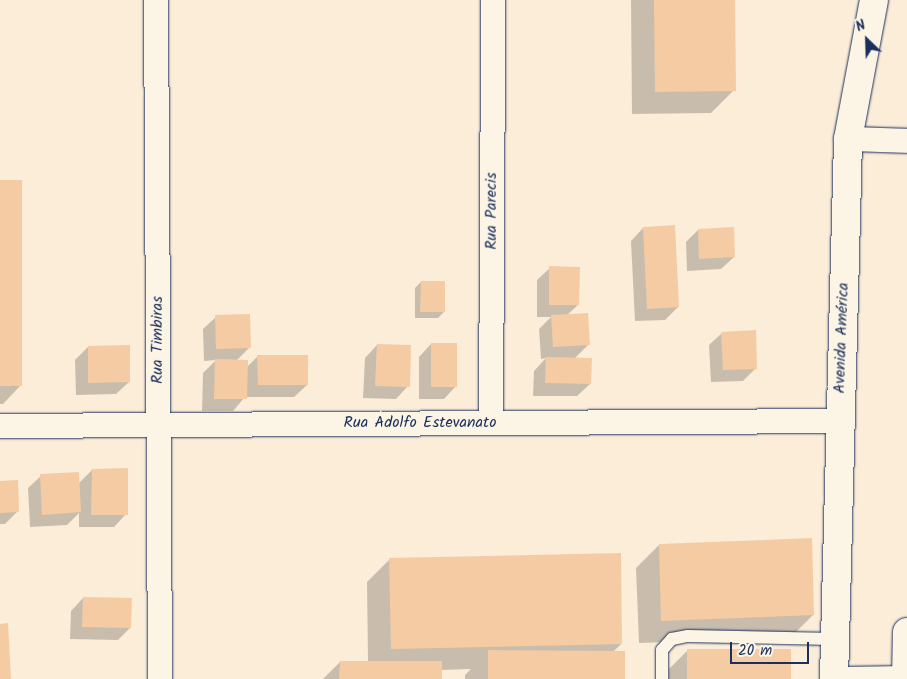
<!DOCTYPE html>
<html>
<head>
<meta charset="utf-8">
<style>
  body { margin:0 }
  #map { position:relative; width:907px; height:679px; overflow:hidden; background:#fbedd8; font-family:Kalam,sans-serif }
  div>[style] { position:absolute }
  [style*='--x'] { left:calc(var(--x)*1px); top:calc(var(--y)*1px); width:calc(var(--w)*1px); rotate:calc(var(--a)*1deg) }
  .shadow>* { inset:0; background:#0003 }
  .building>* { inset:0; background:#f5cba4 }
  .roads { filter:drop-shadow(0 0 1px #1b2f5e) drop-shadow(0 0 1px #1b2f5e) }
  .service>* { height:12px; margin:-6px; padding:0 6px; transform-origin:6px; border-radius:6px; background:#fcf5e5 }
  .minor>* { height:24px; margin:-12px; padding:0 12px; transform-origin:12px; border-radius:12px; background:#fcf5e5 }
  .secondary>* { height:28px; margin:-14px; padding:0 14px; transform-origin:14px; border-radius:14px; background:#fcf5e5 }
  span { translate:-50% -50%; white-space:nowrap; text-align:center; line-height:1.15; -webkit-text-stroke:5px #fcf5e5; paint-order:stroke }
  .street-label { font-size:16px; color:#1b2f5e }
  .north { position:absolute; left:842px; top:15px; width:50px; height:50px; -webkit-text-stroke:4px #fcf5e5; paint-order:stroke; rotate:336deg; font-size:14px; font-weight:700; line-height:20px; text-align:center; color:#1b2f5e }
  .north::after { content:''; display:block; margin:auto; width:18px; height:22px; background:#1b2f5e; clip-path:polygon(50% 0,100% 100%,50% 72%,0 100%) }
  .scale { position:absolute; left:730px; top:642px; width:79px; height:22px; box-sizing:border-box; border:2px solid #1b2f5e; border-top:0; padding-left:6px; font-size:15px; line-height:18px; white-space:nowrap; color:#1b2f5e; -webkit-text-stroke:4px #fcf5e5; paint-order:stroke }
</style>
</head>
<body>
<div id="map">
  <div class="shadow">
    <div style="clip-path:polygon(631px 0,734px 0,734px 90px,711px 113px,632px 114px)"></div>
    <div style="clip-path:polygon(0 181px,21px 385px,3px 404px,0 404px)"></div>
    <div style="clip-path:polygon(643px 228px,678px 307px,665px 320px,635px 321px,631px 241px)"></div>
    <div style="clip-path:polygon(698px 230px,734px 257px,721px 269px,687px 271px,686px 242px)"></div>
    <div style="clip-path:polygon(550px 268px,578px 305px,567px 315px,588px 345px,574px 359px,590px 384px,577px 396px,533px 396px,534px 371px,546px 358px,541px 359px,539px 329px,551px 317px,537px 317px,537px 280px)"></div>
    <div style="clip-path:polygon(421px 282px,444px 312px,438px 318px,415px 318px,415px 288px)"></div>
    <div style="clip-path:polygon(216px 317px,250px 347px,236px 361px,246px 368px,258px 356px,307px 385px,294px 397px,245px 397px,233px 411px,202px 411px,203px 373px,216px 360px,204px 361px,203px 329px)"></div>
    <div style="clip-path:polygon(722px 333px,756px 368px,743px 381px,711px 382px,709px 345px)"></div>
    <div style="clip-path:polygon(431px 344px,456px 386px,444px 399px,419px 399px,419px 357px)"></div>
    <div style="clip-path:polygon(377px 345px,408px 386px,396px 399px,363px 398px,365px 358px)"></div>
    <div style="clip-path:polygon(88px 347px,129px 382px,116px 394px,76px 395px,75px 360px)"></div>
    <div style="clip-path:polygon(92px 470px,126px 514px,114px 527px,79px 527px,79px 513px,67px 525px,30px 527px,28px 488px,41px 476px,78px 484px)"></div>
    <div style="clip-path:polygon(0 482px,17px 512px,5px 524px,0 524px)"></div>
    <div style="clip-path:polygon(659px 545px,813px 615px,790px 638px,639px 643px,636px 568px)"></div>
    <div style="clip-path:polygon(390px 559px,621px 644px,613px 652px,623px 679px,465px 679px,465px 675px,471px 669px,441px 670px,441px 679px,323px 679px,340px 662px,368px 662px,367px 582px)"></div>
    <div style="clip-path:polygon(83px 598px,130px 628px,118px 640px,70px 639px,71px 611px)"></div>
    <div style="clip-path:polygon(687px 651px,790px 679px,669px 679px,669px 669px)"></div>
  </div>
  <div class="building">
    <div style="clip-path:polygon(654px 0,735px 0,736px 91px,655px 92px)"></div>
    <div style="clip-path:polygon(0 180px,22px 180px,22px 386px,0 386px)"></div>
    <div style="clip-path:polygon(675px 225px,679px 307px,647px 309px,643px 227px)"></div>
    <div style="clip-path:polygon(734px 227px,735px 257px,699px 259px,698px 229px)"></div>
    <div style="clip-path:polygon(549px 266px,580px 267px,579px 305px,549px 305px)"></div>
    <div style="clip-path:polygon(421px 281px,445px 281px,445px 312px,420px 312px)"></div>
    <div style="clip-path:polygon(588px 313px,590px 345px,553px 347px,551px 315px)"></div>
    <div style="clip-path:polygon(250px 314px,251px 348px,216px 349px,215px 315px)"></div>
    <div style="clip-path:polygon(756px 330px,757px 369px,723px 370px,721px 332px)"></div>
    <div style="clip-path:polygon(431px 343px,457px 343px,457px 387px,431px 387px)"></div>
    <div style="clip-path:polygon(377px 344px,411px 345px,410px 387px,375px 386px)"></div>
    <div style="clip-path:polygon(130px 345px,130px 382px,88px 383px,88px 346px)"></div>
    <div style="clip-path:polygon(257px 355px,308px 355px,308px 385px,258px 385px)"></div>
    <div style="clip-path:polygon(546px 357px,592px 358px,591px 384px,545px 383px)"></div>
    <div style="clip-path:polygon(215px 359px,248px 360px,247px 399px,214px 399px)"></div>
    <div style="clip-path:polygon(128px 468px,128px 515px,91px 515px,92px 469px)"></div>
    <div style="clip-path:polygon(79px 472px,81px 512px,42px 515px,40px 474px)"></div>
    <div style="clip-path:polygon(18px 480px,19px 512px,0 513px,0 481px)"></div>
    <div style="clip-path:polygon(812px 538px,814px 615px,661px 621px,659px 544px)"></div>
    <div style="clip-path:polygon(621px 553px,622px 644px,391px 649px,389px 558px)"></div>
    <div style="clip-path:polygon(83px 597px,132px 598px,131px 628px,82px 627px)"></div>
    <div style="clip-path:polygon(8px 623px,11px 679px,0 679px,0 624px)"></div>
    <div style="clip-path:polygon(687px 649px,791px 649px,791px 679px,687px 679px)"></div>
    <div style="clip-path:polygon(488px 650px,625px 651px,625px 679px,488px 679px)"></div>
    <div style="clip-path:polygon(340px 661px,442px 661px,442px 679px,339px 679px)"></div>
  </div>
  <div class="roads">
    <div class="service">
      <div style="--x:662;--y:679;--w:29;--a:-90"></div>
      <div style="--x:662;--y:650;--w:15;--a:-48"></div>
      <div style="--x:672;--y:639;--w:16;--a:-11"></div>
      <div style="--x:688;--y:636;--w:146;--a:1.2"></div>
    </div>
    <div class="minor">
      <div style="--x:156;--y:0;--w:679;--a:89.66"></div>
      <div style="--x:848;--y:139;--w:59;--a:1.9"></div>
      <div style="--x:491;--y:423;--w:423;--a:-89.7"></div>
      <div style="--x:0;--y:426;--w:840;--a:-0.34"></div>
      <div style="--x:845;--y:679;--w:62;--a:-0.9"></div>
    </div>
    <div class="secondary">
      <div style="--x:834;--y:679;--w:540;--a:-88.51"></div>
      <div style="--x:848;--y:139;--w:141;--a:-79.4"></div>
      <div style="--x:906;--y:679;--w:47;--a:-88.8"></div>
    </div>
  </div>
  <div class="street-label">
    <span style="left:492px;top:211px;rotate:-90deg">Rua Parecis</span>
    <span style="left:842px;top:338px;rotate:-88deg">Avenida América</span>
    <span style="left:158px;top:340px;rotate:-90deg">Rua Timbiras</span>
    <span style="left:420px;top:423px">Rua Adolfo Estevanato</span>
  </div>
  <div class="north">N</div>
  <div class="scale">20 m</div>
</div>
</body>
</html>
